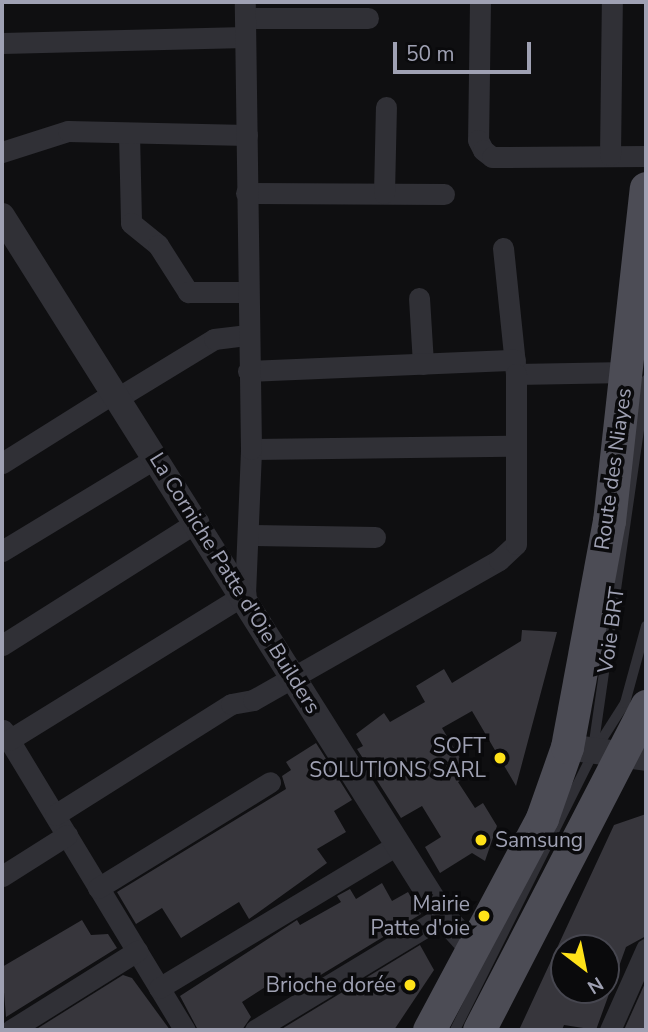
<!DOCTYPE html>
<html>
<head>
<meta charset="utf-8">
<style>
  body { margin:0 }
  #map { position:relative; width:648px; height:1032px; overflow:hidden; background:#0f0f11; font-family:"Nunito Sans",sans-serif }
  div>[style] { position:absolute }
  [style*='--x'] { left:calc(var(--x)*1px); top:calc(var(--y)*1px); width:calc(var(--w)*1px); rotate:calc(var(--a)*1deg) }
  .building>* { inset:0; background:#37363c }
  .service>* { height:10px; margin:-5px; padding:0 5px; transform-origin:5px; border-radius:5px; background:#303036 }
  .minor>* { height:21px; margin:-10.5px; padding:0 10.5px; transform-origin:10.5px; border-radius:10.5px; background:#303036 }
  .tertiary>* { height:26px; margin:-13px; padding:0 13px; transform-origin:13px; border-radius:13px; background:#303036 }
  .primary>* { height:33px; margin:-16.5px; padding:0 16.5px; transform-origin:16.5px; border-radius:16.5px; background:#4c4c55 }
  .dots>* { width:19px; height:19px; translate:-50% -50%; box-sizing:border-box; border:4px solid #0a0a0c; border-radius:50% }
  span { translate:-50% -50%; white-space:nowrap; text-align:center; line-height:1.15; -webkit-text-stroke:7px #0a0a0c; paint-order:stroke }
  .street-label { font-size:21px; color:#9fa1b3 }
  .poi-label { font-size:21px; color:#9fa1b3 }
  .right { translate:-100% -50%; text-align:right }
  .left { translate:0 -50%; text-align:left }
  .frame { position:absolute; inset:0; border:4px solid #9fa1b3; pointer-events:none }
  .north { position:absolute; left:550px; top:934px; width:70px; height:70px; box-sizing:border-box; background:#0a0a0c; border:2px solid #46464f; border-radius:50%; rotate:148deg; font-size:19px; font-weight:700; line-height:28px; text-align:center; color:#9fa1b3 }
  .north::after { content:''; display:block; margin:auto; width:24px; height:32px; background:#ffe219; clip-path:polygon(50% 0,100% 100%,50% 72%,0 100%) }
  .scale { position:absolute; left:393px; top:42px; width:138px; height:32px; box-sizing:border-box; border:4px solid #9fa1b3; border-top:0; padding-left:9px; font-size:21px; line-height:24px; white-space:nowrap; color:#9fa1b3; -webkit-text-stroke:5px #0a0a0c; paint-order:stroke }
</style>
</head>
<body>
<div id="map">
  <div class="building">
    <div style="clip-path:polygon(522px 630px,557px 632px,516px 786px,472px 711px,442px 728px,470px 775px,458px 782px,475px 808px,483px 803px,497px 826px,485px 861px,472px 853px,440px 873px,425px 847px,441px 837px,422px 806px,401px 818px,357px 749px,363px 746px,356px 734px,384px 713px,390px 722px,425px 702px,416px 686px,444px 669px,452px 683px,521px 641px)"></div>
    <div style="clip-path:polygon(316px 743px,352px 800px,334px 811px,346px 832px,317px 849px,327px 863px,249px 919px,239px 902px,181px 938px,162px 908px,136px 924px,117px 892px,286px 789px,282px 776px,291px 770px,286px 762px)"></div>
    <div style="clip-path:polygon(evenodd,646px 814px,646px 936px,626px 947px,596px 1030px,564px 1025px,562px 1030px,519px 1030px,614px 825px,646px 814px,564px 948px,606px 948px,606px 990px,564px 990px,564px 948px)"></div>
    <div style="clip-path:polygon(382px 883px,392px 901px,408px 892px,421px 914px,291px 993px,281px 977px,242px 1002px,251px 1017px,242px 1030px,198px 1030px,180px 996px,297px 920px,300px 925px,341px 902px,337px 896px,350px 889px,356px 899px)"></div>
    <div style="clip-path:polygon(82px 920px,91px 935px,108px 934px,117px 948px,6px 1017px,2px 967px)"></div>
    <div style="clip-path:polygon(420px 945px,434px 970px,394px 1030px,280px 1030px)"></div>
    <div style="clip-path:polygon(123px 975px,132px 978px,170px 1030px,35px 1030px)"></div>
    <div style="clip-path:polygon(646px 981px,646px 1030px,624px 1030px)"></div>
  </div>
  <div class="service">
    <div style="--x:593;--y:749;--w:373;--a:-81.8"></div>
    <div style="--x:455;--y:1030;--w:307;--a:-63.5"></div>
    <div style="--x:592;--y:755;--w:62;--a:-57.6"></div>
    <div style="--x:625;--y:703;--w:80;--a:-74.7"></div>
  </div>
  <div class="minor">
    <div style="--x:480;--y:2;--w:138;--a:90.8"></div>
    <div style="--x:478;--y:140;--w:11;--a:63"></div>
    <div style="--x:483;--y:150;--w:11;--a:38"></div>
    <div style="--x:492;--y:157;--w:154;--a:-0.4"></div>
    <div style="--x:245;--y:18;--w:123;--a:0"></div>
    <div style="--x:2;--y:43;--w:243;--a:-1.4"></div>
    <div style="--x:129;--y:133;--w:90;--a:88.7"></div>
    <div style="--x:131;--y:223;--w:35;--a:39"></div>
    <div style="--x:158;--y:245;--w:56;--a:57.4"></div>
    <div style="--x:188;--y:292;--w:57;--a:0"></div>
    <div style="--x:2;--y:152;--w:69;--a:-17.7"></div>
    <div style="--x:68;--y:131;--w:179;--a:1.3"></div>
    <div style="--x:610;--y:155;--w:153;--a:-89.3"></div>
    <div style="--x:246;--y:193;--w:198;--a:0.3"></div>
    <div style="--x:384;--y:193;--w:86;--a:-88.7"></div>
    <div style="--x:503;--y:248;--w:127;--a:84.1"></div>
    <div style="--x:516;--y:374;--w:111;--a:-1"></div>
    <div style="--x:419;--y:298;--w:66;--a:86.5"></div>
    <div style="--x:248;--y:371;--w:267;--a:-2.4"></div>
    <div style="--x:119;--y:397;--w:111;--a:-31.4"></div>
    <div style="--x:214;--y:339;--w:32;--a:-7"></div>
    <div style="--x:251;--y:449;--w:264;--a:-0.7"></div>
    <div style="--x:2;--y:463;--w:133;--a:-32.1"></div>
    <div style="--x:249;--y:535;--w:126;--a:0.9"></div>
    <div style="--x:2;--y:551;--w:181;--a:-31.2"></div>
    <div style="--x:2;--y:645;--w:232;--a:-32.3"></div>
    <div style="--x:3;--y:730;--w:351;--a:58.8"></div>
    <div style="--x:9;--y:740;--w:278;--a:-31.7"></div>
    <div style="--x:245;--y:594;--w:145;--a:-87.6"></div>
    <div style="--x:251;--y:449;--w:447;--a:-90.8"></div>
    <div style="--x:55;--y:815;--w:208;--a:-32.2"></div>
    <div style="--x:231;--y:704;--w:22;--a:-10"></div>
    <div style="--x:253;--y:700;--w:283;--a:-29.6"></div>
    <div style="--x:499;--y:560;--w:23;--a:-43"></div>
    <div style="--x:516;--y:544;--w:170;--a:-90"></div>
    <div style="--x:2;--y:876;--w:77;--a:-32.2"></div>
    <div style="--x:98;--y:888;--w:202;--a:-31.6"></div>
    <div style="--x:159;--y:988;--w:278;--a:-31"></div>
    <div style="--x:11;--y:1030;--w:149;--a:-32.1"></div>
    <div style="--x:255;--y:1030;--w:220;--a:-31.2"></div>
    <div style="--x:610;--y:1030;--w:89;--a:-66"></div>
  </div>
  <div class="tertiary">
    <div style="--x:2;--y:216;--w:827;--a:57.79"></div>
    <div style="--x:443;--y:916;--w:42;--a:47.9"></div>
    <div style="--x:567;--y:747;--w:80;--a:7.9"></div>
  </div>
  <div class="primary">
    <div style="--x:429;--y:1030;--w:240;--a:-61.9"></div>
    <div style="--x:542;--y:818;--w:75;--a:-70.6"></div>
    <div style="--x:567;--y:747;--w:230;--a:-79.5"></div>
    <div style="--x:609;--y:521;--w:335;--a:-83.7"></div>
    <div style="--x:479;--y:1030;--w:365;--a:-62.7"></div>
  </div>
  <div class="dots">
    <div style="left:500px;top:758px;background:#ffe219"></div>
    <div style="left:481px;top:840px;background:#ffe219"></div>
    <div style="left:484px;top:916px;background:#ffe219"></div>
    <div style="left:410px;top:985px;background:#ffe219"></div>
  </div>
  <div class="street-label">
    <span style="left:613px;top:469px;rotate:-82deg">Route des Niayes</span>
    <span style="left:235px;top:583px;rotate:58deg">La Corniche Patte d'Oie Builders</span>
    <span style="left:611px;top:630px;rotate:-82deg">Voie BRT</span>
  </div>
  <div class="poi-label">
    <span class="right" style="left:486px;top:758px">SOFT<br>SOLUTIONS SARL</span>
    <span class="left" style="left:495px;top:840px">Samsung</span>
    <span class="right" style="left:470px;top:916px">Mairie<br>Patte d'oie</span>
    <span class="right" style="left:396px;top:985px">Brioche dorée</span>
  </div>
  <div class="frame"></div>
  <div class="north">N</div>
  <div class="scale">50 m</div>
</div>
</body>
</html>
